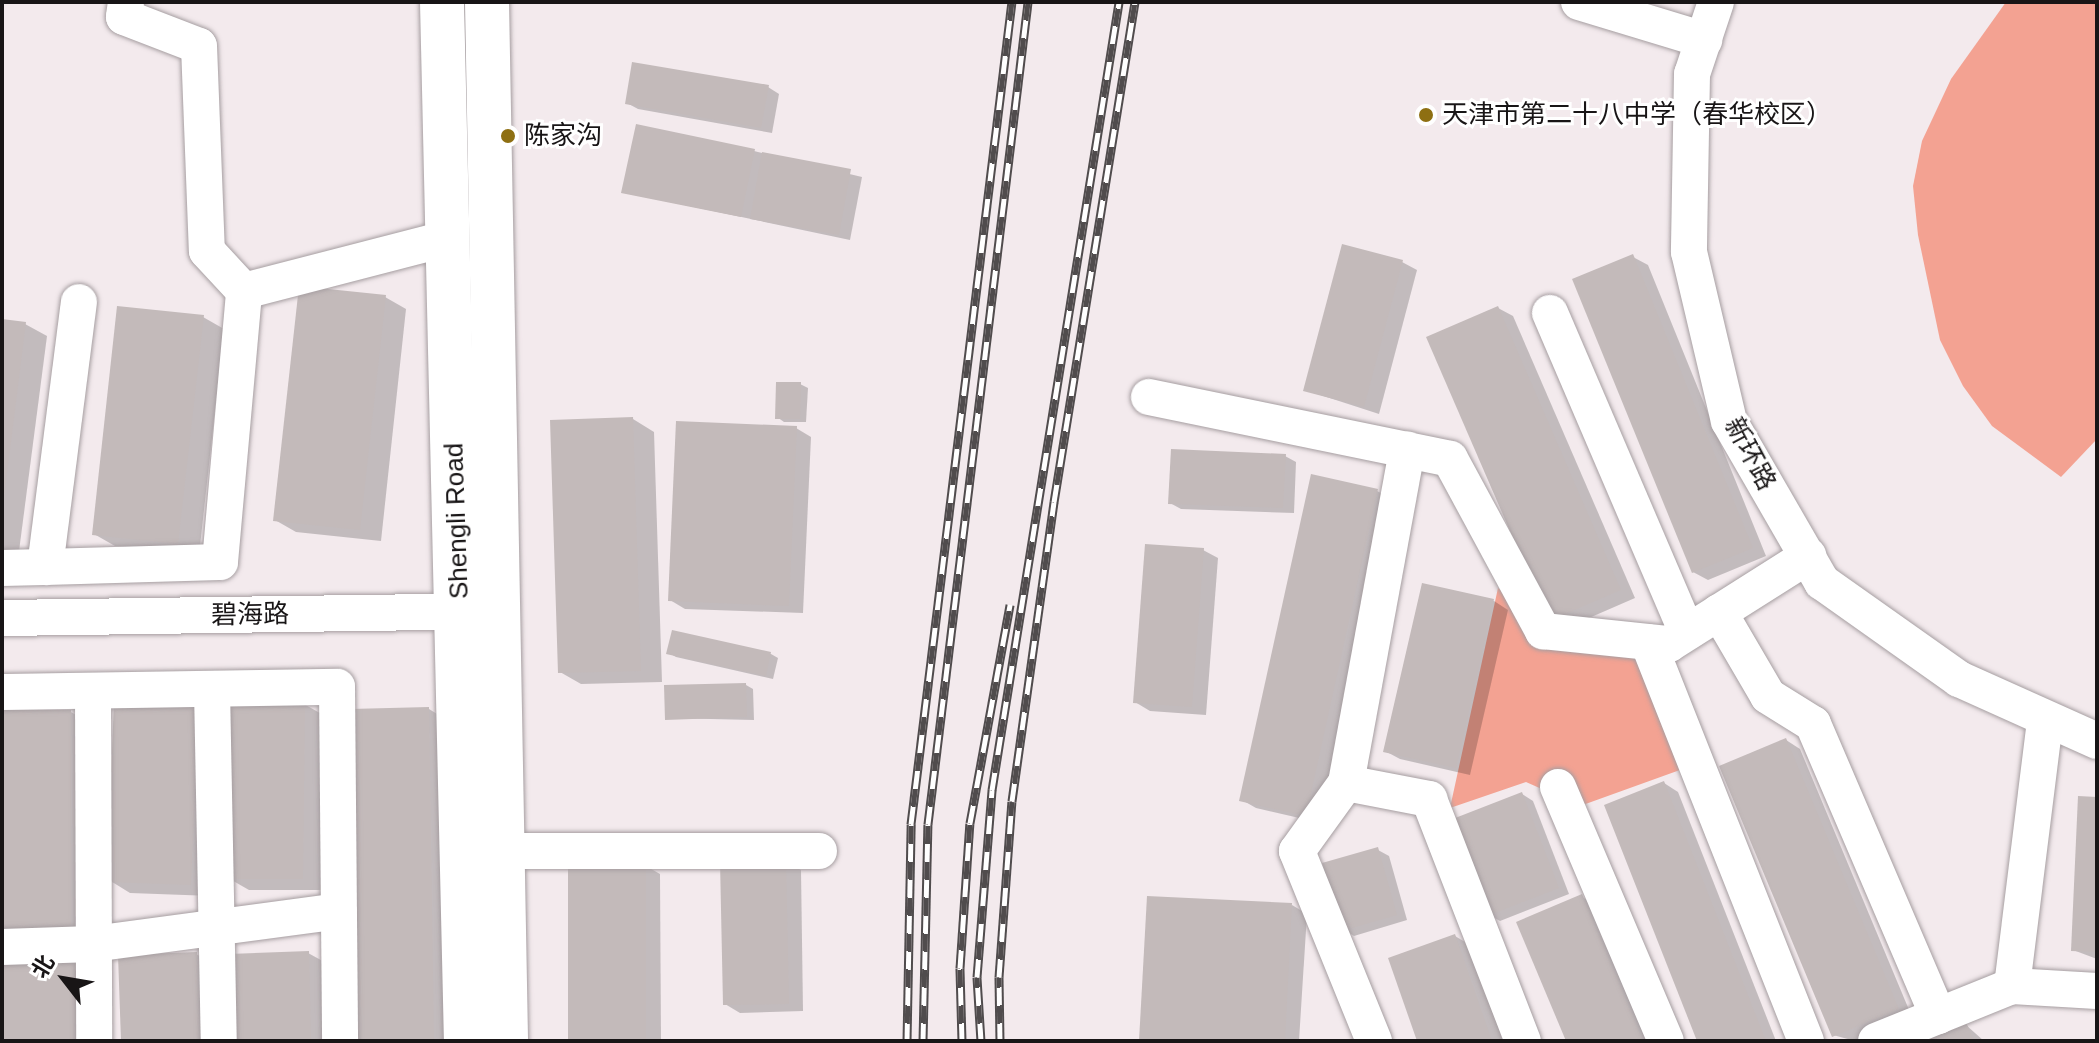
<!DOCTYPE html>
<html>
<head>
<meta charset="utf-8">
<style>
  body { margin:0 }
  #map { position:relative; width:2099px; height:1043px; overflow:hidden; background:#f3eaed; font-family:Helvetica,"Noto Sans SC",sans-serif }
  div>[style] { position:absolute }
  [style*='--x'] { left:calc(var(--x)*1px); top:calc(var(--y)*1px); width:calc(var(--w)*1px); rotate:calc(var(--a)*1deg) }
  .green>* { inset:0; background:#f3a292 }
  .shadow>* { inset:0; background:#0003 }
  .building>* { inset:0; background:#c3baba }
  .roads { filter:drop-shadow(0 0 2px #a69ea1) drop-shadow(0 0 2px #a69ea1) }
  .minor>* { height:36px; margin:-18px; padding:0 18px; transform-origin:18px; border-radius:18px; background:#fff }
  .major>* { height:44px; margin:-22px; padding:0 22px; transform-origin:22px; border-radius:22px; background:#fff }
  .rail>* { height:9px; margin-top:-4.5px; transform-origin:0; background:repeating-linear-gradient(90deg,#fff 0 18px,#504c4d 0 36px); box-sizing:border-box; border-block:2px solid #504c4d }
  .dots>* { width:22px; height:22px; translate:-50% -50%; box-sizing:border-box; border:4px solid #fff; border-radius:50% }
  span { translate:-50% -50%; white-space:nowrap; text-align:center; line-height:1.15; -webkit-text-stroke:6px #fff; paint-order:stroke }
  .poi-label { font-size:26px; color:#181516 }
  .left { translate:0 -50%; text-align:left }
  .street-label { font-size:26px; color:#181516 }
  .frame { position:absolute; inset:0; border:4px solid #181516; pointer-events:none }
  .north { position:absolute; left:24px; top:939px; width:80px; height:80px; -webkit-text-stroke:6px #fff; paint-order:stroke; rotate:301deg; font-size:22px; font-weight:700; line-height:32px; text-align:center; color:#181516 }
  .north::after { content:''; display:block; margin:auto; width:28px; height:36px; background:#181516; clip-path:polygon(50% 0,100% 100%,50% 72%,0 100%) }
</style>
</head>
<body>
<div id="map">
  <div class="green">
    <div style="clip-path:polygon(2006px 2px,2097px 2px,2097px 439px,2061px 477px,1992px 426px,1963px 386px,1940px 340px,1918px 235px,1913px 186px,1922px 141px,1951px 79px)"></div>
    <div style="clip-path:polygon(1498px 588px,1559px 634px,1644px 645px,1691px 766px,1580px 806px,1526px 782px,1450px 808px)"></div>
  </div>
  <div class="shadow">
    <div style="clip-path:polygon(768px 87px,779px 94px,772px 133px,638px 109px,627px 103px)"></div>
    <div style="clip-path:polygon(754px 151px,862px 177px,850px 240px,623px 192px)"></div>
    <div style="clip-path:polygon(1633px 257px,1648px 265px,1766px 556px,1708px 580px,1693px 572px)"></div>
    <div style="clip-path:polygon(1402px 262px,1417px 270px,1379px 414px,1305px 390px)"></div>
    <div style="clip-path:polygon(385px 297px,406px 309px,381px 541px,296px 532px,275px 520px)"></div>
    <div style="clip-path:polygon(1498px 308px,1513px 316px,1635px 598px,1566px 628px)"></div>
    <div style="clip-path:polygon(203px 317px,224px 329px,199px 555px,115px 546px,94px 534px)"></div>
    <div style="clip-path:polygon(2px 321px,25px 324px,47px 336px,18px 559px,2px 557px)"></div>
    <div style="clip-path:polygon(800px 384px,808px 388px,806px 422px,784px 422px,777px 417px)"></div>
    <div style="clip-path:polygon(633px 419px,654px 432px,662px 682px,581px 684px,560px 672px)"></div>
    <div style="clip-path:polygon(796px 428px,811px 437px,803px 613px,685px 609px,670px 600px)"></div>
    <div style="clip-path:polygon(1285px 456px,1296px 462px,1294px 513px,1181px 509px,1170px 503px)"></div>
    <div style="clip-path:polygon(1377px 491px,1392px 499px,1321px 823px,1256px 808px,1242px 800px)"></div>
    <div style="clip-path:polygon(1203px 550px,1218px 558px,1206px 715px,1150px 711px,1135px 702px)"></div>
    <div style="clip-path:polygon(1424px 585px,1494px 601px,1508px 610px,1470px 775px,1400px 759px,1385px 751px)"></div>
    <div style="clip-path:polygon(674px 632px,771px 654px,778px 658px,773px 679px,676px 657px,669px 653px)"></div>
    <div style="clip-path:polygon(746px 685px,753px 689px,754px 720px,667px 718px)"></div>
    <div style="clip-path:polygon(304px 704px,325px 716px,324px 890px,249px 890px,228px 878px)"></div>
    <div style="clip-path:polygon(198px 705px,212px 896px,130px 893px,109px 880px)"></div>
    <div style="clip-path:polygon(429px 709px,450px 722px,454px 1041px,357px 1041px)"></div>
    <div style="clip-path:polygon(2px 712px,71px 712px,92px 724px,92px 939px,2px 930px)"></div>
    <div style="clip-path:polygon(1786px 740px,1800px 749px,1912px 1017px,1855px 1041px,1833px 1035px)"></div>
    <div style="clip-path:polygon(1664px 783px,1678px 792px,1776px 1041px,1699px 1041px)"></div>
    <div style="clip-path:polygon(1522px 794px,1533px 801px,1569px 894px,1500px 921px,1489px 915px)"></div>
    <div style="clip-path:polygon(2097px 799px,2097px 959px,2073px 950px)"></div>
    <div style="clip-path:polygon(1378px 850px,1389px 856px,1407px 920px,1354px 936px,1343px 929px)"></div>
    <div style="clip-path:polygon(786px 862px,801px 870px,803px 1011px,740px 1013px,725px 1004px)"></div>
    <div style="clip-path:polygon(646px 866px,660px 874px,661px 1041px,570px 1041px)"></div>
    <div style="clip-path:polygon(1582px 897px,1596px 905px,1653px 1041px,1568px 1041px)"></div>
    <div style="clip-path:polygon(1292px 905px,1307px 914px,1299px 1041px,1141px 1041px)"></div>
    <div style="clip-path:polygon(1455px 936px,1470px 945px,1503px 1041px,1419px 1041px)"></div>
    <div style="clip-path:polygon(308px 953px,330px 965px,332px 1041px,233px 1041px)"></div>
    <div style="clip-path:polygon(196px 954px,217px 966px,220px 1041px,123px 1041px)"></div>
    <div style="clip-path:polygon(1966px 1025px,1984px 1041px,1927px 1041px)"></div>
  </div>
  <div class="building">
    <div style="clip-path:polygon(632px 62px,769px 85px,761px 128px,625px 104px)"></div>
    <div style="clip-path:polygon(636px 124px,755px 149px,741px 217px,621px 193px)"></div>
    <div style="clip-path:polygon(762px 152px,851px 169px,839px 235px,750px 219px)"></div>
    <div style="clip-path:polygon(1342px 244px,1403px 260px,1364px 407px,1303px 391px)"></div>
    <div style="clip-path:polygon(1633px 254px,1753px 548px,1692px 573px,1572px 279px)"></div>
    <div style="clip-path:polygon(299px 286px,386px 295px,360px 530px,273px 521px)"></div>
    <div style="clip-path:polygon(117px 306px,204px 315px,178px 544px,92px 535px)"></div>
    <div style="clip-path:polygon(1498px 306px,1621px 590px,1549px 621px,1426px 337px)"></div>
    <div style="clip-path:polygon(2px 319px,26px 322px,4px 497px,2px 497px)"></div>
    <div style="clip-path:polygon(776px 382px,801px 382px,800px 419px,775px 419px)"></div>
    <div style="clip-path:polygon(633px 417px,641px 671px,558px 673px,550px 420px)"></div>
    <div style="clip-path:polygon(676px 421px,797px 426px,789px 606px,668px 601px)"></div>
    <div style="clip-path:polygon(1171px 449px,1286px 454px,1283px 508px,1168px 504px)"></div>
    <div style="clip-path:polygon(1311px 474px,1378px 489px,1306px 816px,1239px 801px)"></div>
    <div style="clip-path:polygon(1145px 544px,1204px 548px,1192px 707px,1133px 703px)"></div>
    <div style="clip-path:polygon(1422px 583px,1494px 599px,1456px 768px,1383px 752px)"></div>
    <div style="clip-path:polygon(672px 630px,771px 652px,766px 676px,666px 654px)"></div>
    <div style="clip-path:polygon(746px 683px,747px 717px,665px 720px,664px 685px)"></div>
    <div style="clip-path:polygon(114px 700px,199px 703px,191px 885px,107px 882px)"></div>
    <div style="clip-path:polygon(228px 702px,305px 702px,303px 879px,226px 879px)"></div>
    <div style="clip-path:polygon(429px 707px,434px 1041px,355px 1041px,350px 709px)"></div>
    <div style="clip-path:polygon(2px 710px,71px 710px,71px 928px,2px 928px)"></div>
    <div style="clip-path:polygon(1786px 738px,1899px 1009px,1832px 1037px,1719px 766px)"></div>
    <div style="clip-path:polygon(1664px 781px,1766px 1041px,1697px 1041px,1604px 805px)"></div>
    <div style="clip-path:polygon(1522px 792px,1559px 888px,1487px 916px,1450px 820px)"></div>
    <div style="clip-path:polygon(2078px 796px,2097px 797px,2097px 952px,2071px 951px)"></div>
    <div style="clip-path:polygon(1378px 847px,1397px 915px,1341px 931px,1322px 863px)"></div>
    <div style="clip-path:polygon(786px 860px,789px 1004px,723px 1005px,720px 861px)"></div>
    <div style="clip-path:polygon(568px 864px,646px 864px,646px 1041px,568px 1041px)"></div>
    <div style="clip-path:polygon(1582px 894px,1643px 1041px,1566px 1041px,1516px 922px)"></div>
    <div style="clip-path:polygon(1147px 896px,1292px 903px,1285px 1041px,1139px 1041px)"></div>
    <div style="clip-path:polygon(1455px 934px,1492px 1041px,1417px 1041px,1388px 958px)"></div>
    <div style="clip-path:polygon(309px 951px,311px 1041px,231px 1041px,229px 954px)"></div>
    <div style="clip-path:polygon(197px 952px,200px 1041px,121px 1041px,118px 955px)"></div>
    <div style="clip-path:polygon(82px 957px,82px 1041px,2px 1041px,2px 958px)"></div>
    <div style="clip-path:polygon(1966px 1022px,1974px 1041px,1922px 1041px)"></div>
  </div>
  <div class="roads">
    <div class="minor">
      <div style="--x:126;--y:2;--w:15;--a:98"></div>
      <div style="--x:124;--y:17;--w:80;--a:21.1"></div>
      <div style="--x:199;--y:46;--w:205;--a:87.8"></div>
      <div style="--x:207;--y:251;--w:54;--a:47.2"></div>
      <div style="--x:244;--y:291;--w:212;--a:-14.5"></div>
      <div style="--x:1579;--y:2;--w:131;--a:16.9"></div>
      <div style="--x:1716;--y:2;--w:76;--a:108.4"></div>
      <div style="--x:1692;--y:74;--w:178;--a:91"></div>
      <div style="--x:1689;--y:252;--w:174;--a:76.7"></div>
      <div style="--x:1729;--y:421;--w:186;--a:60"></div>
      <div style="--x:1822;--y:582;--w:168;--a:35.3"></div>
      <div style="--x:1959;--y:679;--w:151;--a:24.2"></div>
      <div style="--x:1550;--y:313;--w:347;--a:66.8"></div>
      <div style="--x:1149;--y:397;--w:307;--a:11.6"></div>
      <div style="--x:1450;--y:459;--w:196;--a:61.6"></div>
      <div style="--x:1543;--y:631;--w:127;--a:5.9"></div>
      <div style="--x:1669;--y:644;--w:165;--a:-32.3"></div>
      <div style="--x:45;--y:567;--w:175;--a:-1.6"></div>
      <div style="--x:220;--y:562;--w:272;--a:-84.9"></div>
      <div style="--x:2;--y:568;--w:43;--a:-1.3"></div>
      <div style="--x:45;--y:567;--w:267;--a:-82.7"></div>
      <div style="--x:1719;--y:612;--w:97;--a:59.7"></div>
      <div style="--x:1768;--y:696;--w:53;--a:31.9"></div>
      <div style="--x:1813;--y:724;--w:318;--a:66.8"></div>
      <div style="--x:2;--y:618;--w:482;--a:-0.8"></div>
      <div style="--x:1648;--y:642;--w:429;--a:68.4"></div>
      <div style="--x:212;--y:689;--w:352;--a:88.9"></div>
      <div style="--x:93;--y:691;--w:350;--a:89.8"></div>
      <div style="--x:2;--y:692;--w:335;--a:-0.9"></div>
      <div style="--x:337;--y:687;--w:354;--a:89.5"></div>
      <div style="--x:1346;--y:783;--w:85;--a:10.9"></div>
      <div style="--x:1429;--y:799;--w:260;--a:68.8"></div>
      <div style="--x:1558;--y:787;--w:276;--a:67"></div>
      <div style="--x:501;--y:851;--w:318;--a:0"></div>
      <div style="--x:2;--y:947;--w:91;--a:-1.9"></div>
      <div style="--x:93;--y:944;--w:248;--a:-7.6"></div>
      <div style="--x:2012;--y:986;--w:85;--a:3.4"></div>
      <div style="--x:1374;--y:1041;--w:205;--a:-112.1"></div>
      <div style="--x:1297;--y:851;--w:84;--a:-54.2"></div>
      <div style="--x:1346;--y:783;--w:339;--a:-79.6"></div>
      <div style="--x:1876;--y:1041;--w:147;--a:-22"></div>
      <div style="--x:2012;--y:986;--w:266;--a:-82.9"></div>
    </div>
    <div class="major">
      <div style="--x:442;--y:2;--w:1039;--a:88.68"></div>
      <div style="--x:487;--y:2;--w:1039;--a:88.95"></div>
    </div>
  </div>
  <div class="rail">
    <div style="--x:907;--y:1041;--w:217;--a:-88.9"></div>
    <div style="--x:911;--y:824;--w:828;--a:-83"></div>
    <div style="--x:923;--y:1041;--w:217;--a:-88.7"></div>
    <div style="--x:928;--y:824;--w:828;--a:-83.06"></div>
    <div style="--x:962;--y:1041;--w:73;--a:-91.6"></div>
    <div style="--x:960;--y:968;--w:145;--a:-86.1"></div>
    <div style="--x:970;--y:823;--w:222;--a:-79.6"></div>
    <div style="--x:981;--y:1041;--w:64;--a:-93.6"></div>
    <div style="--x:977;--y:977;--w:188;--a:-85.4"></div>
    <div style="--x:992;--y:790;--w:798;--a:-80.84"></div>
    <div style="--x:1000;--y:1041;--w:64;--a:-90.9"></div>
    <div style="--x:999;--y:977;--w:176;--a:-85.8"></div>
    <div style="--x:1012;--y:801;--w:302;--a:-82"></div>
    <div style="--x:1054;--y:502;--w:507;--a:-80.8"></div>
  </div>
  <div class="dots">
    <div style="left:1426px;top:115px;background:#8e6f12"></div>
    <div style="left:508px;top:136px;background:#8e6f12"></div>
  </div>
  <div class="poi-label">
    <span class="left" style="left:1442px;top:115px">天津市第二十八中学（春华校区）</span>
    <span class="left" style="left:524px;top:136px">陈家沟</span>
  </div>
  <div class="street-label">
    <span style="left:1750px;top:454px;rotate:62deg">新环路</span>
    <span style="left:457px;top:521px;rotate:-92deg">Shengli Road</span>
    <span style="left:250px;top:615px;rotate:-1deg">碧海路</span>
  </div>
  <div class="frame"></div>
  <div class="north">北</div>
</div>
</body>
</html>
